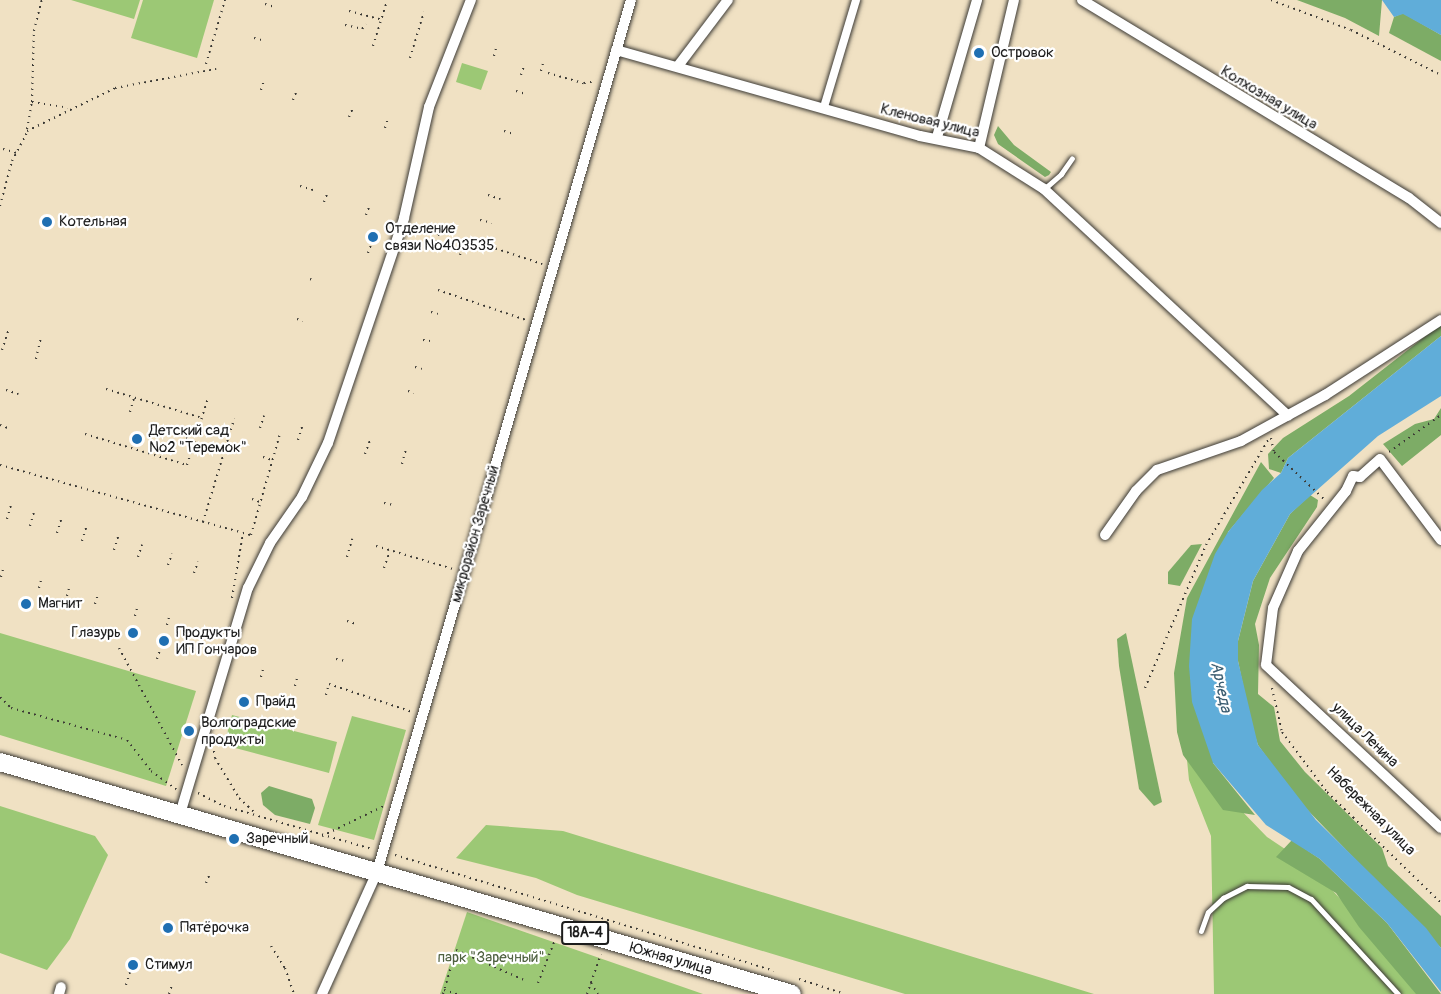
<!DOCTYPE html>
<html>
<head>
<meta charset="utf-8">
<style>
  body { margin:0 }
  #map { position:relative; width:1441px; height:994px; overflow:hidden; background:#f0e1c3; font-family:Pangolin,sans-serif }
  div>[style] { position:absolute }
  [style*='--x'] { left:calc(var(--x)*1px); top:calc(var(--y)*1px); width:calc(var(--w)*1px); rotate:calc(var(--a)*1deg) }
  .green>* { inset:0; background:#9cc875 }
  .forest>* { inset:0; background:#7dac66 }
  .water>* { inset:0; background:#60add9 }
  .path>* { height:2px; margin-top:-1px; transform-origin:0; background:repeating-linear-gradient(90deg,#3c3a35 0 1.5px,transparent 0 6px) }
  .roads { filter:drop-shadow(0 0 2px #3c3a35) drop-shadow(0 0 2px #3c3a35) }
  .service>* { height:5px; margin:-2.5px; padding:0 2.5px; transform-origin:2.5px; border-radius:2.5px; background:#fff }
  .pedestrian>* { height:8px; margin:-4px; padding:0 4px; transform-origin:4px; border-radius:4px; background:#fff }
  .minor>* { height:10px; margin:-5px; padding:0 5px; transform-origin:5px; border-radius:5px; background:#fff }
  .primary>* { height:18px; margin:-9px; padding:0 9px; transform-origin:9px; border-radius:9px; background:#fff }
  .dots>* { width:16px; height:16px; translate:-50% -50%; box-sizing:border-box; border:3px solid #fff; border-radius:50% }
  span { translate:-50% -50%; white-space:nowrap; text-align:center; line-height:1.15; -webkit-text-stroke:4.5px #fff; paint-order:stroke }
  .shield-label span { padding:2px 4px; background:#fff; border:2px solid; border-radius:4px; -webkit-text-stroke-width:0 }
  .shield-label { font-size:14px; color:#1c1c1c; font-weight:700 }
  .poi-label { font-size:15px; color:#1c1c1c }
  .left { translate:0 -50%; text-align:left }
  .right { translate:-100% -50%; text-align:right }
  .street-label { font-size:15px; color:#1c1c1c }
  .park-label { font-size:15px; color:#4f6140 }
  .water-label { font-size:16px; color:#3b5d71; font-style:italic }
</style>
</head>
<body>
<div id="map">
  <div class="green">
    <div style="clip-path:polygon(71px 0,140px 0,134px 19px)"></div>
    <div style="clip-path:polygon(143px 0,214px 0,197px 58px,131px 38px)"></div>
    <div style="clip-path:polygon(462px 63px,488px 71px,481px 90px,456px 82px)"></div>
    <div style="clip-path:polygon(0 633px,196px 691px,166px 786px,0 735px)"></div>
    <div style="clip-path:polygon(232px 715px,337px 742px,329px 773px,224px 745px)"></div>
    <div style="clip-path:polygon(352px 716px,406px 730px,374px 840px,318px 825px)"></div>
    <div style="clip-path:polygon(1184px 730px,1234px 803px,1267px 837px,1309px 865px,1428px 994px,1214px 994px,1211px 836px,1189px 780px)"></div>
    <div style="clip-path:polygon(0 806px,95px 836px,108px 855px,70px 939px,47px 970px,0 953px)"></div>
    <div style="clip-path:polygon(486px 825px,563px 831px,1094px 994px,905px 994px,577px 895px,536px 878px,456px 858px)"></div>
    <div style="clip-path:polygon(467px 912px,703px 994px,440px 994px)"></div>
  </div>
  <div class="forest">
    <div style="clip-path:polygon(1297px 0,1382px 0,1379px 36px,1345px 18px)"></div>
    <div style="clip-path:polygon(1403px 13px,1441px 35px,1441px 61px,1389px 33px,1394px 17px)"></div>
    <div style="clip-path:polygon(998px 126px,1014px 145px,1051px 172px,1049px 175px,1045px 177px,998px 144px,994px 135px)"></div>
    <div style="clip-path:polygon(1441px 324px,1441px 336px,1288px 458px,1281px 473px,1269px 469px,1268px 454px,1283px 438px,1349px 396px)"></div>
    <div style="clip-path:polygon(1441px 408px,1441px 435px,1402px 466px,1383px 444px,1415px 424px,1434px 419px)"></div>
    <div style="clip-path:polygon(1261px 462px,1274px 478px,1228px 532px,1213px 763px,1255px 815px,1223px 810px,1183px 755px,1177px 732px,1174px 673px,1187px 598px)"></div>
    <div style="clip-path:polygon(1310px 495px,1318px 500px,1317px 507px,1270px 578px,1255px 624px,1259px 645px,1258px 694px,1274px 707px,1280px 741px,1305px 772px,1382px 848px,1388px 866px,1441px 916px,1441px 948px,1294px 796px,1258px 745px,1251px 724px,1238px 661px,1238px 641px,1253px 581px,1290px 514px)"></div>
    <div style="clip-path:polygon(1202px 544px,1180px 586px,1168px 584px,1168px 572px,1191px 545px)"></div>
    <div style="clip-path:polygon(1126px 633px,1162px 802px,1154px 806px,1139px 789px,1119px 666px,1117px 639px)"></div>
    <div style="clip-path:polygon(269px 786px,312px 799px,315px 808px,310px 824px,275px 815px,263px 805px,261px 793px)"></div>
    <div style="clip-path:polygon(1292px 840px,1320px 859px,1387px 923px,1441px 994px,1416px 994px,1359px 927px,1336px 893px,1276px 857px)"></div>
  </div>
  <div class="water">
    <div style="clip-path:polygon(1382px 0,1441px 0,1441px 35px,1403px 14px,1394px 17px)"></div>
    <div style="clip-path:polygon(1441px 336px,1441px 396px,1378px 436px,1290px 514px,1253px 581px,1238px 641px,1238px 661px,1258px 745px,1316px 820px,1426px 928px,1441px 948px,1441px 992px,1387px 923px,1320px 859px,1266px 825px,1213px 763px,1192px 702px,1189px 666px,1192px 619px,1215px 554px,1228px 532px,1262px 490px,1281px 473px,1288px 458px)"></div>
  </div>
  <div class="path">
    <div style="--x:1271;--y:0;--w:85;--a:20.6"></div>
    <div style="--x:1351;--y:30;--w:101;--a:26.6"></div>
    <div style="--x:265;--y:4;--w:10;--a:17"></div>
    <div style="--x:349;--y:11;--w:34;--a:15"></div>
    <div style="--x:345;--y:25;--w:17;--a:13"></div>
    <div style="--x:362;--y:29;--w:6;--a:-51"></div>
    <div style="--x:254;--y:38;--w:11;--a:15"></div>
    <div style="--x:373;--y:46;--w:47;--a:-72.7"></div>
    <div style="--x:494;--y:56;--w:11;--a:-75"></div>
    <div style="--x:410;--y:58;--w:48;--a:-73.1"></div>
    <div style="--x:206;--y:64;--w:67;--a:-73.5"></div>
    <div style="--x:541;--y:71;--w:11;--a:-75"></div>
    <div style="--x:548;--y:73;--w:37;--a:16"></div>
    <div style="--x:584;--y:83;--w:12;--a:-9"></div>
    <div style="--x:521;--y:75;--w:9;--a:-72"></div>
    <div style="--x:261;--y:90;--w:10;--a:-73"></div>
    <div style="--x:516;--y:91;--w:10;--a:17"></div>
    <div style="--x:293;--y:100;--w:11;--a:-68"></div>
    <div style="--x:32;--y:102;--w:36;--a:9"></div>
    <div style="--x:349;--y:117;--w:10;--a:-66"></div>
    <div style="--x:385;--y:128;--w:10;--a:-73"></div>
    <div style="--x:27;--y:131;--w:98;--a:-26"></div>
    <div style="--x:115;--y:88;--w:103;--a:-10.7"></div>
    <div style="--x:504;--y:131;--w:10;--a:17"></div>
    <div style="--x:3;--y:149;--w:15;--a:16"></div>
    <div style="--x:300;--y:186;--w:14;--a:17"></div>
    <div style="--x:488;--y:195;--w:13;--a:18"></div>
    <div style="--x:324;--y:202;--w:9;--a:-69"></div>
    <div style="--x:0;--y:206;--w:47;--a:-75.1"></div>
    <div style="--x:12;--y:161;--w:30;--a:-62"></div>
    <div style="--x:26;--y:135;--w:34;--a:-80"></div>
    <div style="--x:32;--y:102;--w:71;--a:-88.4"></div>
    <div style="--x:34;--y:31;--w:32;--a:-76"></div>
    <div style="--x:366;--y:215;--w:9;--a:-69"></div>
    <div style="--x:480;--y:220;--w:12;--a:14"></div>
    <div style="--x:473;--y:241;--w:73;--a:18.4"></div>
    <div style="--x:435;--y:247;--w:18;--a:-74"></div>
    <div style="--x:368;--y:253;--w:12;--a:-70"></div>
    <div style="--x:460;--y:255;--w:17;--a:-69"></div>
    <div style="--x:310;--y:279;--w:5;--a:22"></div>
    <div style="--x:438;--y:290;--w:93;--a:18.8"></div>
    <div style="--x:431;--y:312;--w:7;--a:16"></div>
    <div style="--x:297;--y:319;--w:6;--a:18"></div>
    <div style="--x:423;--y:340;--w:7;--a:8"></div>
    <div style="--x:2;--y:350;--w:22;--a:-72"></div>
    <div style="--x:36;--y:359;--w:22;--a:-77"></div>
    <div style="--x:415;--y:367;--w:7;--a:16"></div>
    <div style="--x:106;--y:389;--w:100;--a:16.8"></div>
    <div style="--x:6;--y:390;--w:13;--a:18"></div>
    <div style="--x:408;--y:391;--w:6;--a:18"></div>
    <div style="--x:130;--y:412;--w:15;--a:-74"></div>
    <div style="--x:0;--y:425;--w:9;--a:21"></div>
    <div style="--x:260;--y:428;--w:13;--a:-72"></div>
    <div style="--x:85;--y:434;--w:107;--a:16.9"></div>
    <div style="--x:187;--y:465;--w:70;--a:-72.6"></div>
    <div style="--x:186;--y:438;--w:9;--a:21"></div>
    <div style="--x:1271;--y:438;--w:14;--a:78"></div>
    <div style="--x:1274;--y:452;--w:70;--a:43.3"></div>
    <div style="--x:298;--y:440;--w:14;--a:-73"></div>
    <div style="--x:1389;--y:452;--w:64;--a:-35.4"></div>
    <div style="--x:365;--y:454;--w:15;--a:-70"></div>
    <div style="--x:263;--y:457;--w:9;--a:18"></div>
    <div style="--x:402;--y:464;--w:16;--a:-75"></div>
    <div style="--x:0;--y:465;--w:261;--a:15.6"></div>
    <div style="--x:251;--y:535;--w:105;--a:-74"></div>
    <div style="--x:252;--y:499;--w:9;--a:21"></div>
    <div style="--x:384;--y:503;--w:9;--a:13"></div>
    <div style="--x:7;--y:519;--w:15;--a:-74"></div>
    <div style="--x:203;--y:522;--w:108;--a:-73.2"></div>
    <div style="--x:30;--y:526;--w:15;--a:-74"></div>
    <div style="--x:57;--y:533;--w:14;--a:-73"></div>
    <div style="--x:82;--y:541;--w:14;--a:-73"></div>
    <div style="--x:376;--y:546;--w:80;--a:16.6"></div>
    <div style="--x:114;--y:550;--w:14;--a:-73"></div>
    <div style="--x:138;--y:557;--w:13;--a:-72"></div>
    <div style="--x:347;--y:557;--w:19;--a:-74"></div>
    <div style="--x:168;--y:565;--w:12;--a:-70"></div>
    <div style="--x:384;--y:568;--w:18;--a:-71"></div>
    <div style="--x:194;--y:573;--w:12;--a:-70"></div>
    <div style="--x:1;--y:577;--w:11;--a:-75"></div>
    <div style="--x:39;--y:588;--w:11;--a:-75"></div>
    <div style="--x:67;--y:596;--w:11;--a:-75"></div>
    <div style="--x:232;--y:598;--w:66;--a:-80.4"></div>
    <div style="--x:95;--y:604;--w:10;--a:-73"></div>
    <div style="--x:135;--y:616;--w:11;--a:-75"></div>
    <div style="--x:347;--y:621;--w:9;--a:18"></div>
    <div style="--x:167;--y:625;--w:11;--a:-75"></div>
    <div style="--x:202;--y:635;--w:11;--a:-75"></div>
    <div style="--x:119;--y:648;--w:133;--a:61.7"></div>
    <div style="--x:157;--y:659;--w:13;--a:-72"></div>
    <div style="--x:336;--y:659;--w:9;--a:13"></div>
    <div style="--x:261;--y:677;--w:11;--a:-75"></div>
    <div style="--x:295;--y:686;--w:11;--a:-75"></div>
    <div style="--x:1145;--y:688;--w:155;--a:-66.9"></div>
    <div style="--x:1206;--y:545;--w:122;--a:-59.4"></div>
    <div style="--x:1272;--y:688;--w:45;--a:77.2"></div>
    <div style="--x:1282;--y:732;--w:75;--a:53.1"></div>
    <div style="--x:1327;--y:792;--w:159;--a:44.2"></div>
    <div style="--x:326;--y:695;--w:11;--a:-75"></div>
    <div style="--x:329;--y:684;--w:88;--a:18.6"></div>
    <div style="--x:0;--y:697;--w:16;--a:45"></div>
    <div style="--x:11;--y:708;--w:120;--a:15.4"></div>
    <div style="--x:127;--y:740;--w:39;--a:52"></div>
    <div style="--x:151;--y:771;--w:32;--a:36"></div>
    <div style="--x:213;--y:745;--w:13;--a:81"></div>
    <div style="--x:215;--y:758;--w:47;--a:59"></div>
    <div style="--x:239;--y:798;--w:22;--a:43"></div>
    <div style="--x:198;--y:793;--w:29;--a:27"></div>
    <div style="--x:224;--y:806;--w:154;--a:16.2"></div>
    <div style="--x:322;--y:836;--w:69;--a:-25.8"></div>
    <div style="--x:395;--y:855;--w:396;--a:17"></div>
    <div style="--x:206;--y:883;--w:8;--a:-67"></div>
    <div style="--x:271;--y:946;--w:26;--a:58"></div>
    <div style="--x:285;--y:968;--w:28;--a:71"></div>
    <div style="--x:799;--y:979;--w:48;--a:18.1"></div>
    <div style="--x:538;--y:983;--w:46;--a:-68.4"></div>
    <div style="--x:591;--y:983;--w:13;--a:58"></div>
    <div style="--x:126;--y:985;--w:14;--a:-73"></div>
    <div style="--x:444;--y:990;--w:14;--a:17"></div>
    <div style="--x:169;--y:994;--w:9;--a:-72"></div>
    <div style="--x:443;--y:994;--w:46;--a:-73.5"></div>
    <div style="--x:456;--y:950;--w:74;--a:23.8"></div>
    <div style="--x:587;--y:994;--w:42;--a:-70.7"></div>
  </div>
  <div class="roads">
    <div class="service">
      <div style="--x:1044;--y:189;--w:23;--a:-41"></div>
      <div style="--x:1061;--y:174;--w:19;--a:-55"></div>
      <div style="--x:1201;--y:931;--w:20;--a:-70"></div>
      <div style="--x:1208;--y:912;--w:21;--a:-43"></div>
      <div style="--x:1223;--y:898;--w:27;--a:-27"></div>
      <div style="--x:1247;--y:886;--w:41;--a:1.4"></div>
      <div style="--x:1288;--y:887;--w:26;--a:28"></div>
      <div style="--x:1311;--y:899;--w:129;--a:47.5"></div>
    </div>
    <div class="pedestrian">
      <div style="--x:824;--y:107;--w:112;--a:-73.3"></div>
    </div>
    <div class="minor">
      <div style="--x:1082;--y:0;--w:382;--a:31.2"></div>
      <div style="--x:1409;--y:198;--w:41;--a:38"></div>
      <div style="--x:616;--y:50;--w:316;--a:15.8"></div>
      <div style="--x:920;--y:136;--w:60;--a:11.5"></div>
      <div style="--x:979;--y:148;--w:77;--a:32.2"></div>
      <div style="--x:1044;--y:189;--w:333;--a:42.9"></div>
      <div style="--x:678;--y:66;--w:83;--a:-52.9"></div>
      <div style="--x:937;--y:137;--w:143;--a:-73.7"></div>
      <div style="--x:979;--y:148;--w:152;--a:-76.7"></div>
      <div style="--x:1105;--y:535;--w:54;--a:-54.8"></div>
      <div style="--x:1136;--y:491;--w:30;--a:-45"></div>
      <div style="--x:1157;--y:470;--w:89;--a:-19"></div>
      <div style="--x:1241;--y:441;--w:96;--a:-28.7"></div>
      <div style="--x:1325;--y:395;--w:138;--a:-32.9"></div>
      <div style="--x:1441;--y:540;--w:101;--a:-127"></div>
      <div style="--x:1380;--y:459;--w:27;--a:138"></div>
      <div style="--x:1360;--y:477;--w:7;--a:-172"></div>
      <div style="--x:1353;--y:476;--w:17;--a:115"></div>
      <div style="--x:1346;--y:491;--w:77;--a:128.7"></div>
      <div style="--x:1298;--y:551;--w:62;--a:113.7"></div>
      <div style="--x:1273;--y:608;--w:57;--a:97"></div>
      <div style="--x:1266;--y:665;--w:239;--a:43"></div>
      <div style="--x:180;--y:814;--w:236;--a:-73.3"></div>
      <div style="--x:248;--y:588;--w:50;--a:-63.9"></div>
      <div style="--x:270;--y:543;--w:56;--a:-55.2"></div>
      <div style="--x:302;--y:497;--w:60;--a:-64.3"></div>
      <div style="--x:328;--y:443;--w:237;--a:-71.3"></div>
      <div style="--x:404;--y:218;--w:114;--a:-77.3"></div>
      <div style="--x:429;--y:107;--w:115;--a:-68.6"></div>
      <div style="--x:59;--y:994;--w:7;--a:-74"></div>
      <div style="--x:322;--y:994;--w:134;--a:-65.7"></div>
      <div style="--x:377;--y:872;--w:908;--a:-73.76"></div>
    </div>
    <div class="primary">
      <div style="--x:0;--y:762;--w:825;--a:16.33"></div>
    </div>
  </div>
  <div class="dots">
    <div style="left:979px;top:53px;background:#1f6fb2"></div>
    <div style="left:47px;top:222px;background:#1f6fb2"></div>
    <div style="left:373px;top:237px;background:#1f6fb2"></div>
    <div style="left:137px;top:439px;background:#1f6fb2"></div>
    <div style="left:26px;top:604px;background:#1f6fb2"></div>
    <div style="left:133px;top:633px;background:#1f6fb2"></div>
    <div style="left:164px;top:641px;background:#1f6fb2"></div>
    <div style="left:244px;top:702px;background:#1f6fb2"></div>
    <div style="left:189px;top:731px;background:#1f6fb2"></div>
    <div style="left:234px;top:839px;background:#1f6fb2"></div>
    <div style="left:168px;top:928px;background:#1f6fb2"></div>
    <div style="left:133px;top:965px;background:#1f6fb2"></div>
  </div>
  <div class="shield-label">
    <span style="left:585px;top:933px">18А-4</span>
  </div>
  <div class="poi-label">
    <span class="left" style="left:991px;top:53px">Островок</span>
    <span class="left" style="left:59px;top:222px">Котельная</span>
    <span class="left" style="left:385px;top:237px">Отделение<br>связи №403535</span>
    <span class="left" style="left:149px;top:439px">Детский сад<br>№2 "Теремок"</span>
    <span class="left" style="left:38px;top:604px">Магнит</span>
    <span class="left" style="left:176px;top:641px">Продукты<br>ИП Гончаров</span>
    <span class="right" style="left:121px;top:633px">Глазурь</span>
    <span class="left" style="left:256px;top:702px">Прайд</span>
    <span class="left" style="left:201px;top:731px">Волгоградские<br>продукты</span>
    <span class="left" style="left:246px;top:839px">Заречный</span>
    <span class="left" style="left:180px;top:928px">Пятёрочка</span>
    <span class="left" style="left:145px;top:965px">Стимул</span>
  </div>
  <div class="street-label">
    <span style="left:1269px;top:98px;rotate:31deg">Колхозная улица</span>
    <span style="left:930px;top:121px;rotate:14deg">Кленовая улица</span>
    <span style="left:475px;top:534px;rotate:-74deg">микрорайон Заречный</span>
    <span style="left:1365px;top:735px;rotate:44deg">улица Ленина</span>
    <span style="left:1371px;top:811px;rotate:45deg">Набережная улица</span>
    <span style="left:671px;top:959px;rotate:16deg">Южная улица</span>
  </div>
  <div class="park-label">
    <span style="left:491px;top:958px">парк "Заречный"</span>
  </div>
  <div class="water-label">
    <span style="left:1221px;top:687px;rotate:78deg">Арчеда</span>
  </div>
</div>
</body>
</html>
